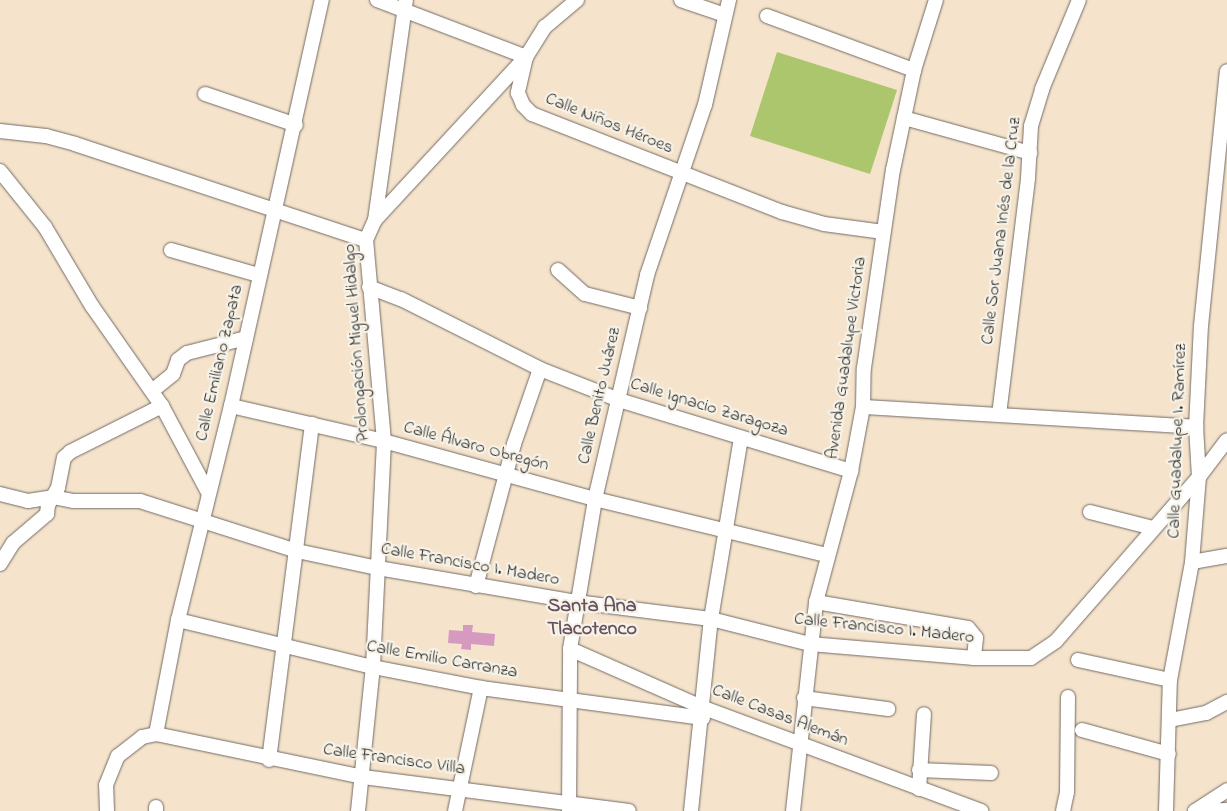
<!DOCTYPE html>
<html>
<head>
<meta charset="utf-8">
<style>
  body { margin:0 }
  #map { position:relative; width:1227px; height:811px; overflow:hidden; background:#f5e3cc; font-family:"Indie Flower",sans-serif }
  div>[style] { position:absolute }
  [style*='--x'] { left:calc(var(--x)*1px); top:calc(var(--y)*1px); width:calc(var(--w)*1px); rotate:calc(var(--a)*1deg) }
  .green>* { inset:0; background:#abc66d }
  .building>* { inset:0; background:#d69ac0 }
  .roads { filter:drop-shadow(0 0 1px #726b63) drop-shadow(0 0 1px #726b63) }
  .minor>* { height:14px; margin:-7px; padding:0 7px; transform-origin:7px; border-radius:7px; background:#fff }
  span { translate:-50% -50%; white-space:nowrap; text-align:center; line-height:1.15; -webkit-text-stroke:4.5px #f7f3e8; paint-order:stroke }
  .street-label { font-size:18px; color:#2b2b2b }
  .quarter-label { font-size:20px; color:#67525f; font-weight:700 }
</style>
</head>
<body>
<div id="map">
  <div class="green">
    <div style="clip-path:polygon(777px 52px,897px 90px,870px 174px,750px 136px)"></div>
  </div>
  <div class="building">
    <div style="clip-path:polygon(463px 625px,473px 625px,472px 632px,495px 634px,494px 646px,471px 644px,471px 650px,461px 649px,462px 644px,448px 643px,449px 630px,463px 631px)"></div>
  </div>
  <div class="roads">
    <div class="minor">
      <div style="--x:377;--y:0;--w:160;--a:20.9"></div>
      <div style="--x:526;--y:57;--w:37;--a:103"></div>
      <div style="--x:518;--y:93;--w:13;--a:67"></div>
      <div style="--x:523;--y:105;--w:13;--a:45"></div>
      <div style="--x:532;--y:114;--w:269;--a:21.4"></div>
      <div style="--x:782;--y:212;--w:44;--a:15.9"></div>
      <div style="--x:824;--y:224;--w:60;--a:7.7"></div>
      <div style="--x:681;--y:0;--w:46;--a:18.8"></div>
      <div style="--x:767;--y:16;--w:157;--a:20.2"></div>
      <div style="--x:205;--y:94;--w:96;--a:18.8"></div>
      <div style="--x:904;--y:118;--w:131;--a:15.5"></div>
      <div style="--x:0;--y:131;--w:46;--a:6.2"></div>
      <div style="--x:46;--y:136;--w:30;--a:15"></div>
      <div style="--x:75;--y:144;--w:306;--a:18.3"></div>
      <div style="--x:0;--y:171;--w:72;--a:51.2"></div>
      <div style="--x:45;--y:227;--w:92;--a:59.3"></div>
      <div style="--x:92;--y:306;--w:122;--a:55"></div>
      <div style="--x:162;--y:406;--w:98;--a:61.9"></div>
      <div style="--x:375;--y:220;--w:222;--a:-47.2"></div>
      <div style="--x:526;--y:57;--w:36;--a:-58"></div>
      <div style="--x:545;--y:27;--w:42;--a:-40.2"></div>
      <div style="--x:171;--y:250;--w:91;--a:15.9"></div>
      <div style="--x:558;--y:270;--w:36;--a:42"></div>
      <div style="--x:585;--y:294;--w:57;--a:14.3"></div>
      <div style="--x:369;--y:287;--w:34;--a:21"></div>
      <div style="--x:401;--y:299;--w:156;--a:26.7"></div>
      <div style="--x:540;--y:369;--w:85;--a:21.4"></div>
      <div style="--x:619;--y:400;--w:243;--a:17"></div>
      <div style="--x:152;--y:391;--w:27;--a:-39"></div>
      <div style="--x:173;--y:374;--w:15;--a:-70"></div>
      <div style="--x:178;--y:360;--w:11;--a:-38"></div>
      <div style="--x:187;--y:353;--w:61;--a:-14.3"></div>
      <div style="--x:231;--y:406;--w:157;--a:12.9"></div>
      <div style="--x:384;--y:441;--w:219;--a:15.4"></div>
      <div style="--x:595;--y:499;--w:239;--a:13.6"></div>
      <div style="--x:863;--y:407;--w:334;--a:3.4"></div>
      <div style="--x:999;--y:415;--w:239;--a:-83"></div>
      <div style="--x:1028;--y:178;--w:52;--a:-86.7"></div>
      <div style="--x:1031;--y:126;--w:39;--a:-73"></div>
      <div style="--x:1042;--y:89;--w:96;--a:-67.4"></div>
      <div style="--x:0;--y:494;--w:29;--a:14"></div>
      <div style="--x:28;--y:501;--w:25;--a:-9"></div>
      <div style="--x:53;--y:497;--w:21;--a:11"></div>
      <div style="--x:74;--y:501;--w:66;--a:0"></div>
      <div style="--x:140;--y:501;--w:165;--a:17.7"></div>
      <div style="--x:297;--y:551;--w:83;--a:11.9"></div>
      <div style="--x:378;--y:568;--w:201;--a:9.7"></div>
      <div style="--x:576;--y:602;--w:136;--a:7.2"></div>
      <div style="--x:711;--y:619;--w:102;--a:14.2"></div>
      <div style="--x:810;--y:644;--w:165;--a:4.9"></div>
      <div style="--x:974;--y:658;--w:57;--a:0"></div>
      <div style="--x:1031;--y:658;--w:30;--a:-34"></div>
      <div style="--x:1056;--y:641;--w:218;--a:-48.9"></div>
      <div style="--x:1199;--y:477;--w:46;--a:-52.9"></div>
      <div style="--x:1090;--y:512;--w:65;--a:14.3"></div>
      <div style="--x:1192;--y:562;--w:36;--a:-10"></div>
      <div style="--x:0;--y:564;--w:25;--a:-58"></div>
      <div style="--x:13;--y:543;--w:45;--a:-40.5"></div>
      <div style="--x:47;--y:514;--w:9;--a:-84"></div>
      <div style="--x:48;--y:505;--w:20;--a:-60"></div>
      <div style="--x:58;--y:488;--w:31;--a:-79"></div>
      <div style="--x:64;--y:458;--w:8;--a:-45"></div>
      <div style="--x:70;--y:452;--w:103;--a:-26.6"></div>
      <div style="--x:476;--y:586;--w:147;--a:-75"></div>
      <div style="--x:514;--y:444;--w:79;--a:-70.9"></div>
      <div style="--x:816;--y:602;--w:154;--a:9.7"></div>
      <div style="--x:968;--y:628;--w:13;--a:51"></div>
      <div style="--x:976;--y:638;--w:20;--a:96"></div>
      <div style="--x:178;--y:620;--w:201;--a:13.6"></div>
      <div style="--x:373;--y:667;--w:110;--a:11"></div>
      <div style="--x:481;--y:688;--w:224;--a:7.7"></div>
      <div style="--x:570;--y:649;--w:146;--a:23.8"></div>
      <div style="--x:704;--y:708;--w:296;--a:20.4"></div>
      <div style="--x:1078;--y:660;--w:94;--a:12.3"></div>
      <div style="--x:804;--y:698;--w:85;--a:7.5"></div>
      <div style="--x:1170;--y:720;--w:37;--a:-11"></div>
      <div style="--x:1206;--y:713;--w:24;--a:-28"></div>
      <div style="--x:1082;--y:730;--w:90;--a:15.4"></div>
      <div style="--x:156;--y:734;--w:116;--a:-79.1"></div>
      <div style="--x:178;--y:620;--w:220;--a:-76.1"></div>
      <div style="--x:231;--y:406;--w:416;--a:-77.4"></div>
      <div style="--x:269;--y:760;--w:339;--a:-82.7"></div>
      <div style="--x:919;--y:770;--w:72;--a:2.4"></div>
      <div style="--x:919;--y:789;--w:75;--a:-86.2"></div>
      <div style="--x:107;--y:811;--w:26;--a:-92"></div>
      <div style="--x:106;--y:785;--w:31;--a:-68"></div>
      <div style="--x:118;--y:756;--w:31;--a:-38"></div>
      <div style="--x:142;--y:737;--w:14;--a:-12"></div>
      <div style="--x:156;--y:734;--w:211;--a:11.7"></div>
      <div style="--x:363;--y:777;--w:268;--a:7.3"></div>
      <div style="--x:156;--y:811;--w:4;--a:-90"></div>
      <div style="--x:358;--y:811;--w:145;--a:-84.1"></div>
      <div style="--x:373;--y:667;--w:226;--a:-87.2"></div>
      <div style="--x:384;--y:441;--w:202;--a:-95.1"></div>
      <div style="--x:366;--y:240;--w:22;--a:-66"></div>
      <div style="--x:375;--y:220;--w:222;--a:-82"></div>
      <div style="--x:455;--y:811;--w:126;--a:-78.1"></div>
      <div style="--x:569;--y:811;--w:162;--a:-89.6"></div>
      <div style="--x:570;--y:649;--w:152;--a:-80.5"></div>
      <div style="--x:595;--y:499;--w:230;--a:-76.9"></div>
      <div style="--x:647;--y:275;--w:180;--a:-71.2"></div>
      <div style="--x:705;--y:105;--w:108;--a:-77.1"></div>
      <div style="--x:691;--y:811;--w:193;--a:-84.1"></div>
      <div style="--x:711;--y:619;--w:183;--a:-80.6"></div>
      <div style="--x:793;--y:811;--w:210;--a:-83.7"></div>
      <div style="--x:816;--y:602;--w:136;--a:-75"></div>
      <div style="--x:851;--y:471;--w:65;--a:-79.4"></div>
      <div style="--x:863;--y:407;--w:39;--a:-89"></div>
      <div style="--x:864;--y:368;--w:200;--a:-81.7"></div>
      <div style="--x:893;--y:170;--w:102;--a:-78.1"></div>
      <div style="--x:914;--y:70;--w:73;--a:-72.6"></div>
      <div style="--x:1063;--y:811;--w:19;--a:-78"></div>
      <div style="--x:1067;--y:792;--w:95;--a:-89.4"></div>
      <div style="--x:1166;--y:811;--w:131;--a:-88.3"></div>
      <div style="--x:1170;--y:680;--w:120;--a:-79.4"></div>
      <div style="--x:1192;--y:562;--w:85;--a:-85.3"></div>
      <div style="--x:1199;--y:477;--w:50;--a:-93.4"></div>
      <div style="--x:1196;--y:427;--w:101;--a:-87.2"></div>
      <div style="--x:1201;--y:326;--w:256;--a:-84.2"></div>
      <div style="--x:1195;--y:811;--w:38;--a:-33"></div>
      <div style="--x:1195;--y:811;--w:32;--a:-2"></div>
    </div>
  </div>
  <div class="street-label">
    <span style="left:609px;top:124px;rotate:22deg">Calle Niños Héroes</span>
    <span style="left:1002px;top:231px;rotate:-83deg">Calle Sor Juana Inés de la Cruz</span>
    <span style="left:357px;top:343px;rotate:-94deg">Prolongación Miguel Hidalgo</span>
    <span style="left:847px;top:358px;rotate:-82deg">Avenida Guadalupe Victoria</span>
    <span style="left:220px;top:363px;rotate:-77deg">Calle Emiliano Zapata</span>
    <span style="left:600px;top:396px;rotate:-77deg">Calle Benito Juárez</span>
    <span style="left:709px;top:408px;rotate:17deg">Calle Ignacio Zaragoza</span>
    <span style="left:1178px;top:441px;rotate:-88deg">Calle Guadalupe I. Ramírez</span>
    <span style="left:476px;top:447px;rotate:15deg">Calle Álvaro Obregón</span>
    <span style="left:470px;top:565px;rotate:10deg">Calle Francisco I. Madero</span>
    <span style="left:884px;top:629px;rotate:6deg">Calle Francisco I. Madero</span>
    <span style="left:442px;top:660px;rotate:10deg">Calle Emilio Carranza</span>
    <span style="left:780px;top:716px;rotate:21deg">Calle Casas Alemán</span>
    <span style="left:394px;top:760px;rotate:8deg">Calle Francisco Villa</span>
  </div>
  <div class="quarter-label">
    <span style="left:592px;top:618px">Santa Ana<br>Tlacotenco</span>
  </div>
</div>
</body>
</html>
